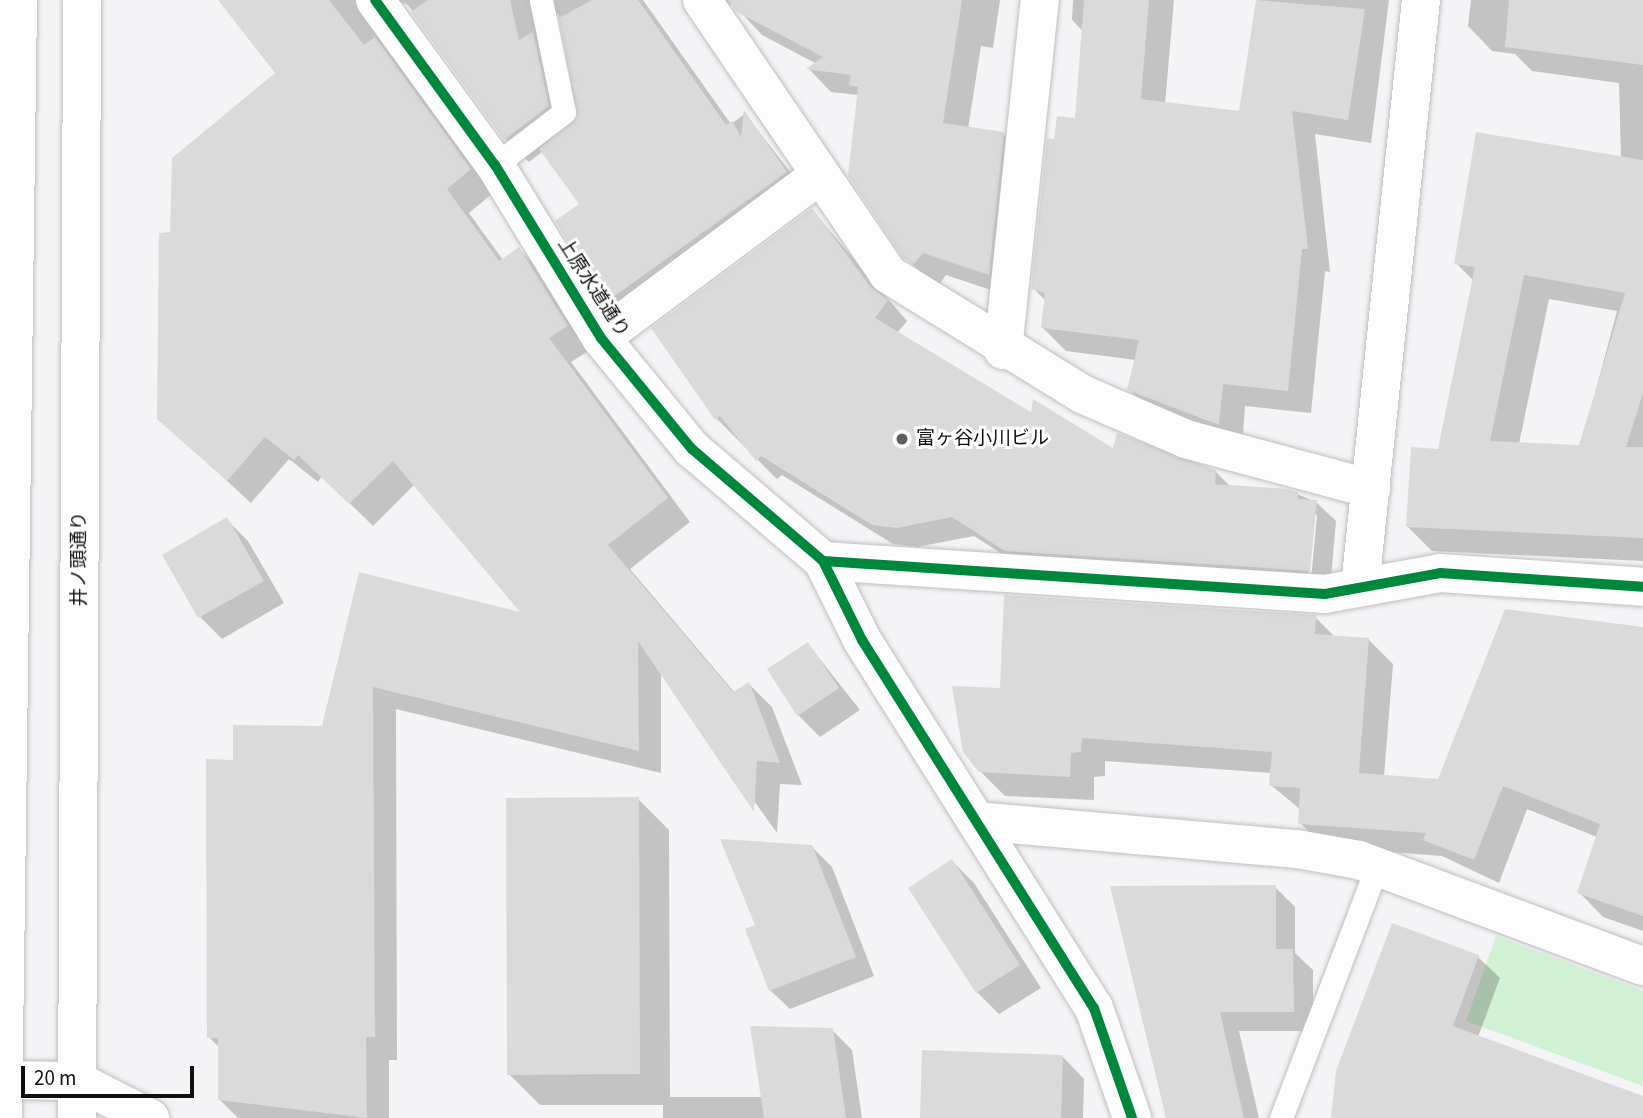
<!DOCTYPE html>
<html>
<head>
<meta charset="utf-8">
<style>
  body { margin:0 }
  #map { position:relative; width:1643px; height:1118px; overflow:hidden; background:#f4f4f6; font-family:"Source Sans 3","Noto Sans JP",sans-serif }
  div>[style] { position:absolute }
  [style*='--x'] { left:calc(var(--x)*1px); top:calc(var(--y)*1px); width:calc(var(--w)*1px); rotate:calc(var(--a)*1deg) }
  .green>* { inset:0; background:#d1f1d4 }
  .shadow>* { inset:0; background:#0003 }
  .building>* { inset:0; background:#dbdada }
  .roads { filter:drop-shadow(0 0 2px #bfbfc1) drop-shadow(0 0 2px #bfbfc1) }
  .service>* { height:23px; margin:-11.5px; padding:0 11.5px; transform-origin:11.5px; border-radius:11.5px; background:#fdfdfe }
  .minor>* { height:38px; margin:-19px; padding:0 19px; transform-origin:19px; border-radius:19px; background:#fdfdfe }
  .tertiary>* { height:38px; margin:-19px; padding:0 19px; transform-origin:19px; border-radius:19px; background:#fdfdfe }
  .secondary>* { height:38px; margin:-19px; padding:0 19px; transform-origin:19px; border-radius:19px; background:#fdfdfe }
  .cycleway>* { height:10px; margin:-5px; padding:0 5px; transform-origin:5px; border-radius:5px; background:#00873e }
  .dots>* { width:19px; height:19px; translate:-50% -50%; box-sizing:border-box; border:4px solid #fff; border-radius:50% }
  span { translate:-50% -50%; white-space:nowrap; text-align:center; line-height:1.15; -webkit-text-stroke:6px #fff; paint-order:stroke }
  .street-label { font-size:19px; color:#0f0f10 }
  .poi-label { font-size:19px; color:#0f0f10 }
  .left { translate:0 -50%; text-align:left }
  .scale { position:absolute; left:21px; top:1066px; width:173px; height:32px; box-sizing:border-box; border:4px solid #0f0f10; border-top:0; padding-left:9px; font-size:21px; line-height:24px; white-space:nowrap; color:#0f0f10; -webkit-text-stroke:5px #fff; paint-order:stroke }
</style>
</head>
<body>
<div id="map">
  <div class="green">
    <div style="clip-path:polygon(1496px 936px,1643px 991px,1643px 1086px,1466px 1021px)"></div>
  </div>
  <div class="shadow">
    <div style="clip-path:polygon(evenodd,223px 0,643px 0,731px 124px,745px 114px,809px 196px,629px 325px,606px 302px,582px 204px,543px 151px,529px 162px,505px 139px,408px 5px,398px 1px,493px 193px,469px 213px,503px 260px,519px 249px,542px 272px,590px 350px,571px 362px,690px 522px,630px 569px,735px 693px,749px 684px,772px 707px,802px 785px,780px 784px,777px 833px,661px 671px,661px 773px,396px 709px,397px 1060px,389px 1060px,389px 1118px,238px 1118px,219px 1099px,220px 1048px,209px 1037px,234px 761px,323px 727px,360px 574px,525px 615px,415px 484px,373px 526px,322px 476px,318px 482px,289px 459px,251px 503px,159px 418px,172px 234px,278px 74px,223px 0,558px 13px,579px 117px,570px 125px,550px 26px,558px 13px)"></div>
    <div style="clip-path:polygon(695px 0,1000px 0,993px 48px,981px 46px,968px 129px,1003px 134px,1027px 157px,1012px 297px,946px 275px,938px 286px,929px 281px,905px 257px,859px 95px,831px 92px,809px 69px,817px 64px,762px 35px,733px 4px,711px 8px)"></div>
    <div style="clip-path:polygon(1073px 0,1174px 0,1165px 104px,1241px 113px,1258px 0,1389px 0,1371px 143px,1315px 134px,1330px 272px,1325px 271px,1311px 413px,1245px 406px,1242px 447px,1152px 412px,1129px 389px,1136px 360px,1066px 351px,1043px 328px,1046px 301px,1033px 288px,1055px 141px,1076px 120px,1083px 31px,1072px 20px)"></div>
    <div style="clip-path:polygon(evenodd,1471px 0,1643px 0,1643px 561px,1432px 551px,1408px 527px,1440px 450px,1474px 281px,1456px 263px,1621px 158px,1619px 83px,1532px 71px,1515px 54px,1492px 51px,1468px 26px,1471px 0,1549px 299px,1617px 311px,1581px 446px,1519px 444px,1549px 299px)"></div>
    <div style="clip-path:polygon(evenodd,812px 210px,907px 321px,897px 333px,1033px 415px,1114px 451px,1215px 471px,1231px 487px,1297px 494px,1316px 502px,1336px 521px,1330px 590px,1027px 570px,974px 536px,917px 547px,893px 544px,782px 475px,777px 479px,717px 419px,653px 329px,812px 210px,1314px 513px,1317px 516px,1311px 580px,1308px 580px,1314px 513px)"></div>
    <div style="clip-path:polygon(226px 519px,248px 541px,284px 603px,222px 639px,200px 617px)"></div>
    <div style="clip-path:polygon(1315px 617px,1335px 637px,1369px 640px,1393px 664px,1384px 776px,1440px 781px,1643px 629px,1643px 931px,1603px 917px,1579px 892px,1597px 837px,1527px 809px,1499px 883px,1442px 856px,1325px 847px,1300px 823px,1301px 810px,1271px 785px,1272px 773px,1105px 761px,1105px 776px,1094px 777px,1094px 800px,1005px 796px,980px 771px,1001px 690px)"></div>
    <div style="clip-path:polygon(808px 644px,860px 710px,820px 737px,798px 715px)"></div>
    <div style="clip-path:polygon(638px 799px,669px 830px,670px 1097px,763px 1097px,832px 1030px,852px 1050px,862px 1118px,663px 1118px,663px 1105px,540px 1105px,509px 1074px)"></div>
    <div style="clip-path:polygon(812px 847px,832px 867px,874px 976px,790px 1009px,770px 990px,758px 926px)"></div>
    <div style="clip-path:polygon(952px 861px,974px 883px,1041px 988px,999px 1014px,977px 992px,910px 889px)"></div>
    <div style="clip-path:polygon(1275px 887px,1295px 907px,1295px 953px,1313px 970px,1313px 1031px,1239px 1031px,1259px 1118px,1168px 1118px)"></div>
    <div style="clip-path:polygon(1478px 957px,1500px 978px,1478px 1037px,1643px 1104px,1643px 1118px,1333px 1118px)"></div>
    <div style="clip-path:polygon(1062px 1056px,1084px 1079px,1083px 1118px,922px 1118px)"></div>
  </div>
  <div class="building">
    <div style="clip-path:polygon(218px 0,329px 0,364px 45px,375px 37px,471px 169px,447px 189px,499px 261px,519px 247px,568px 326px,549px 338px,668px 498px,608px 545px,733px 692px,749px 682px,780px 763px,757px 761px,754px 812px,638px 641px,639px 751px,373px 687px,375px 1037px,366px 1037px,367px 1118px,218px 1100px,218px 1038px,207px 1038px,206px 759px,233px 760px,233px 725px,322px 726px,359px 572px,520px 612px,393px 461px,349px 504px,298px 455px,294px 460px,265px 437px,227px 481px,157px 419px,159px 233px,170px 232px,172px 158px,275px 73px)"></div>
    <div style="clip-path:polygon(428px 0,510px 0,519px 40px,533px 32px,549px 106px,504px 140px,411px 12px)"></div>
    <div style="clip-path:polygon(592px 0,638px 0,726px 125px,732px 121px,741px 137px,744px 110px,787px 172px,605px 303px,555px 221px,579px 204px,539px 149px,577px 116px,559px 18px)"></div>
    <div style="clip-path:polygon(728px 0,962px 0,943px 123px,1004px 132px,989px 275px,923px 253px,914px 264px,903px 258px,848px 176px,858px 87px,849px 85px,851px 75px,806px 69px,823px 57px,737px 12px)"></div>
    <div style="clip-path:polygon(1084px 0,1149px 0,1141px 99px,1239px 111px,1256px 0,1365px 9px,1348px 120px,1292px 111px,1308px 249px,1302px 249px,1288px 391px,1223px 384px,1219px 425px,1127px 390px,1139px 340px,1041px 328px,1045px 293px,1031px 289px,1047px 138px,1054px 139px,1057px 116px,1075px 118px)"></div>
    <div style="clip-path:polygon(1509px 0,1643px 0,1643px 65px,1505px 47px)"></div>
    <div style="clip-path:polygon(evenodd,1476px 132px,1643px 160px,1643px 393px,1626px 447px,1643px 447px,1643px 538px,1406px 527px,1411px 447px,1438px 449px,1475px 267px,1454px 264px,1476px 132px,1524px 275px,1625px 293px,1579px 445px,1490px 441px,1524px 275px)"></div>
    <div style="clip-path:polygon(812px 208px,870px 286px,888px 300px,875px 318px,1031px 412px,1033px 399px,1113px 448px,1117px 433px,1216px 470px,1215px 484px,1287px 489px,1298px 492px,1298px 499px,1317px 500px,1310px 571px,1005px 551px,952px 517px,897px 528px,872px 525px,761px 456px,756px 461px,720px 416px,715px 420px,651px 328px)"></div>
    <div style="clip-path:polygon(227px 517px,264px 581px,198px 618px,162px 555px)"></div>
    <div style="clip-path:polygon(1004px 595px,1316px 615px,1315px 634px,1369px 638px,1359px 773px,1438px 779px,1505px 609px,1643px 627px,1643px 916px,1577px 893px,1600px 824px,1503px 786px,1474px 860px,1423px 840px,1426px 833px,1298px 824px,1300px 788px,1269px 786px,1272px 752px,1082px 738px,1081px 752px,1071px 753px,1070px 777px,979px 772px,963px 752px,952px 686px,1000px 688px)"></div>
    <div style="clip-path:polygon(808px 642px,839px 688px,797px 716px,767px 669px)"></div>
    <div style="clip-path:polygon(639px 797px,640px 1074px,507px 1075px,506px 798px)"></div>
    <div style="clip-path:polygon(720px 839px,812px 845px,856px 957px,769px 991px,745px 929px,755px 925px)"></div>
    <div style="clip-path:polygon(952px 859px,1020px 965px,976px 993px,908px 888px)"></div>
    <div style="clip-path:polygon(1276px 885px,1276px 949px,1293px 949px,1294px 1012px,1220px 1012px,1244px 1118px,1166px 1118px,1110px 886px)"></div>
    <div style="clip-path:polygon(1392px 923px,1479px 955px,1453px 1026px,1643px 1096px,1643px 1118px,1331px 1118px,1336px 1071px)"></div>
    <div style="clip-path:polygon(750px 1026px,833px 1028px,846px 1118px,764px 1118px)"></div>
    <div style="clip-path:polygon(922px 1050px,1063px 1055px,1061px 1118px,920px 1118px)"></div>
  </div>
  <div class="roads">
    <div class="service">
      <div style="--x:495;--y:165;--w:87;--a:-37.5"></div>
      <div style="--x:564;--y:112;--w:114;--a:-101.6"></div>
      <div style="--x:1281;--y:1118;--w:269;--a:-69.1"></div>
    </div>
    <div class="minor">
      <div style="--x:702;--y:0;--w:331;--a:55.8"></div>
      <div style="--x:888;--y:274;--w:228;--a:31.7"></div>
      <div style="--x:1082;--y:394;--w:113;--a:23.4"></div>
      <div style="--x:1186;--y:439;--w:192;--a:15.1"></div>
      <div style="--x:601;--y:338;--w:269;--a:-36.7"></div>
      <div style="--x:1003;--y:350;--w:352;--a:-84"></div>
      <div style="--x:823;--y:561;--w:88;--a:63.7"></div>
      <div style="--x:862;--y:640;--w:435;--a:57.8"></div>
      <div style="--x:1094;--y:1008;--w:116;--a:70.9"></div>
      <div style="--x:1360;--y:587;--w:590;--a:-84.07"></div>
      <div style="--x:976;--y:821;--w:322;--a:5"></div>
      <div style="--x:1297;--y:849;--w:63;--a:10.1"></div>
      <div style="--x:1359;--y:860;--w:303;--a:20.5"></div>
      <div style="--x:0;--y:1080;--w:77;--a:0.7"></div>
      <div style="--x:77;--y:1081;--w:82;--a:26.9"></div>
    </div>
    <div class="tertiary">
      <div style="--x:375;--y:0;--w:204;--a:54"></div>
      <div style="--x:495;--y:165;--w:203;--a:58.5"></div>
      <div style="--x:601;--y:338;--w:144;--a:50.7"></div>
      <div style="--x:692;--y:449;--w:172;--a:40.5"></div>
      <div style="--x:823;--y:561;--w:503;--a:3.76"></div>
      <div style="--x:1325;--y:594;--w:117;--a:-10.3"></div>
      <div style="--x:1440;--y:573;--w:203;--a:3.9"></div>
    </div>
    <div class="secondary">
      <div style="--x:3;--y:1118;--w:1118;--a:-89.23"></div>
      <div style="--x:77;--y:1118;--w:1118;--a:-89.74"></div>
    </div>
  </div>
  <div class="cycleway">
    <div style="--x:375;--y:0;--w:204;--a:54"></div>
    <div style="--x:495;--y:165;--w:203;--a:58.5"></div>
    <div style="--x:601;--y:338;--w:144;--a:50.7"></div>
    <div style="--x:692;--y:449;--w:172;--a:40.5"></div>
    <div style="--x:823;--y:561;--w:88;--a:63.7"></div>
    <div style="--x:862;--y:640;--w:435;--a:57.8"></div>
    <div style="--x:1094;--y:1008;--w:116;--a:70.9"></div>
    <div style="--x:823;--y:561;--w:503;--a:3.76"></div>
    <div style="--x:1325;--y:594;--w:117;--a:-10.3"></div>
    <div style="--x:1440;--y:573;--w:203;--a:3.9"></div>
  </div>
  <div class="dots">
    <div style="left:902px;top:439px;background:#5f5f60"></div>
  </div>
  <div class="street-label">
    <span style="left:593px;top:288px;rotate:57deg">上原水道通り</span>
    <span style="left:80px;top:559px;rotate:-90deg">井ノ頭通り</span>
  </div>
  <div class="poi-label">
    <span class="left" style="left:916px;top:439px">富ヶ谷小川ビル</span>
  </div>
  <div class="scale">20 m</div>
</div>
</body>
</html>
